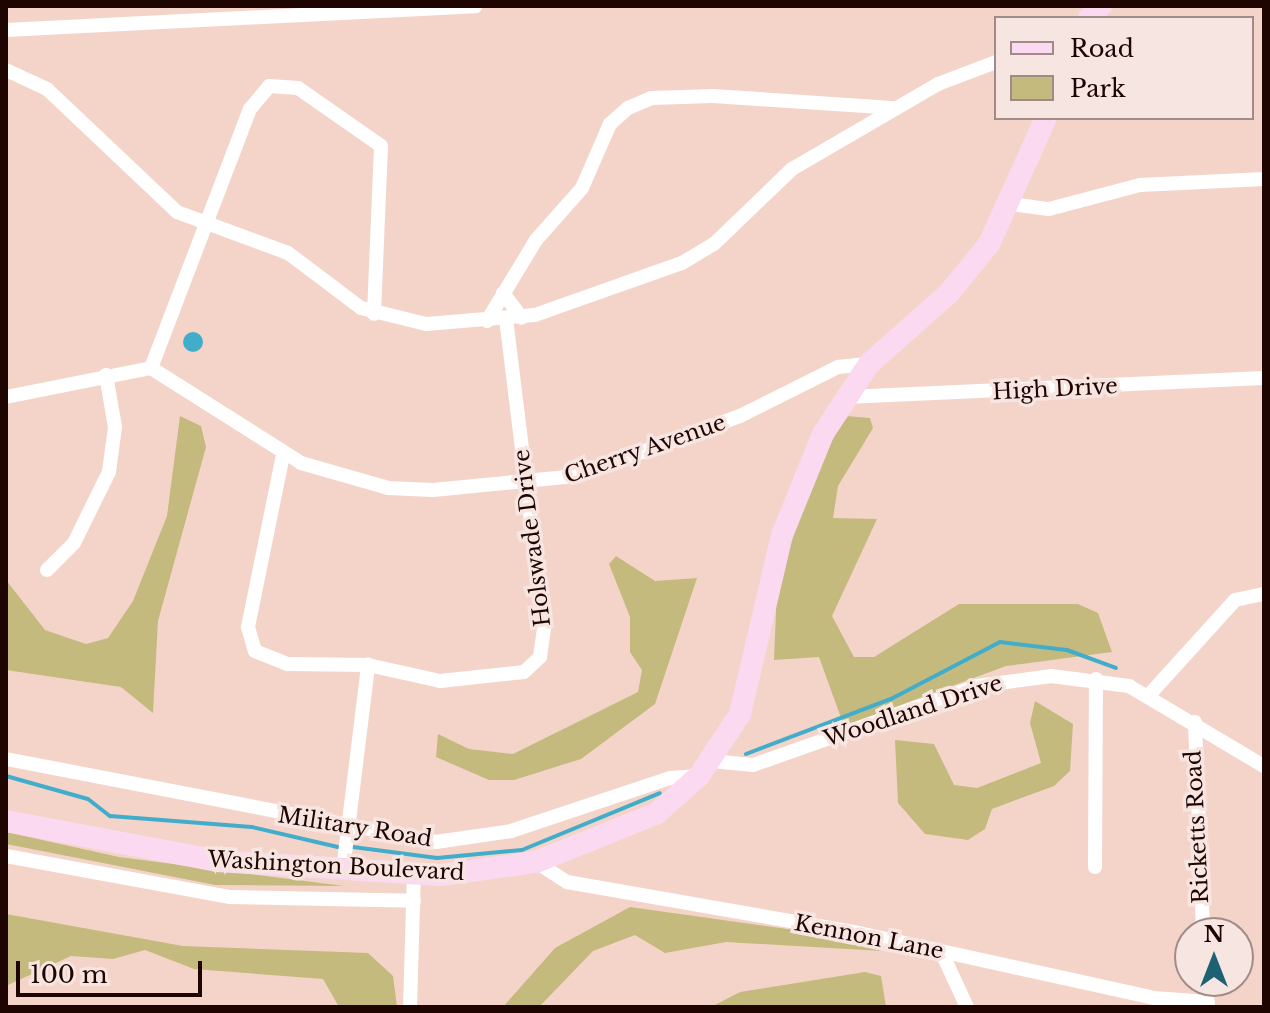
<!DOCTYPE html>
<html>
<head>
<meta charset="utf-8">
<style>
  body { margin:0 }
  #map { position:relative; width:1270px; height:1013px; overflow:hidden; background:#f4d4c9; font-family:"Libre Baskerville",serif }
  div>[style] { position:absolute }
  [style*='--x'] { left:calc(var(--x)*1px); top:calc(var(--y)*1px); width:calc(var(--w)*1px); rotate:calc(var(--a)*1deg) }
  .green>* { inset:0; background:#c4ba7e }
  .water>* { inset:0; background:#42adcb }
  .round { border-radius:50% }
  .stream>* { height:4px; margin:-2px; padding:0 2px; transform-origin:2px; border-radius:2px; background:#42adcb }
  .street>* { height:14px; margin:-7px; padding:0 7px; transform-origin:7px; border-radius:7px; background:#fff }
  .secondary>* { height:22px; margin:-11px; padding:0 11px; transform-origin:11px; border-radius:11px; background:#fbdaf1 }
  span { translate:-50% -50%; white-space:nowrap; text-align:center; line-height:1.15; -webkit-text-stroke:7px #f6e5e0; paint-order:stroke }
  .street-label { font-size:22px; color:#1f0501 }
  .frame { position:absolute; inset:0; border:8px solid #1f0501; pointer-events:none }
  .legend { position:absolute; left:994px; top:16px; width:260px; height:104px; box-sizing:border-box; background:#f6e5e0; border:2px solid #a08b87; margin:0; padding:10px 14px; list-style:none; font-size:24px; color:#1f0501 }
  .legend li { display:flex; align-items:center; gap:16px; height:40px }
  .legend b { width:40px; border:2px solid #a08b87 }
  .north { position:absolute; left:1174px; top:917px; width:80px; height:80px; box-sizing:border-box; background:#f6e5e0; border:2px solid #a08b87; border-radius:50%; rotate:0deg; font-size:22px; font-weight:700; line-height:32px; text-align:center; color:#1f0501 }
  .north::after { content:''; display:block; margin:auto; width:28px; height:36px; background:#1d6173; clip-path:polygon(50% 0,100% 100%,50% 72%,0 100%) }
  .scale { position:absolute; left:16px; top:961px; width:186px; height:36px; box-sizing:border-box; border:4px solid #1f0501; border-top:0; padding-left:10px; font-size:24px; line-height:28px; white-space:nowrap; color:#1f0501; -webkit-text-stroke:6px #f6e5e0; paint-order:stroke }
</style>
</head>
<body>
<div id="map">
  <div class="green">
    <div style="clip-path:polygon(180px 416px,201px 426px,206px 447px,158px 621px,153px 713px,121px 687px,6px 670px,6px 580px,45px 630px,86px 644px,108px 638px,133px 601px,167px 516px)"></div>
    <div style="clip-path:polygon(846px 416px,870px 418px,873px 428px,838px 486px,833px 518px,877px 519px,832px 616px,854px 657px,874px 657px,959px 604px,1078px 604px,1098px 613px,1112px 652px,1006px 666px,844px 726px,819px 657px,774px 660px,777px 587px,802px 484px)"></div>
    <div style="clip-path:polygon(616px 556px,655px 581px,697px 578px,655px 704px,581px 759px,514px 780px,489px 780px,436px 757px,438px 734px,469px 749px,513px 754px,638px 692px,642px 670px,630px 652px,630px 617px,609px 564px)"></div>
    <div style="clip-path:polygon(1035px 701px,1073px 724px,1070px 771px,1054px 786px,992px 809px,985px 829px,968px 840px,925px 834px,898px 803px,895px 740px,934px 744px,954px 785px,977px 788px,1041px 763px,1030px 723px)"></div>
    <div style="clip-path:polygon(6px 832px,119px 857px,344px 886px,215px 885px,6px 844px)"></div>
    <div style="clip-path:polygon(630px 907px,852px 938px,882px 951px,726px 942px,665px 953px,635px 935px,593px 951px,539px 1007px,503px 1007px,555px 948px)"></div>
    <div style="clip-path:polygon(6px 914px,183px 946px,368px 953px,393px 976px,397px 1007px,339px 1007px,323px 979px,194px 969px,145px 950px,113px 959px,71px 956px,6px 986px)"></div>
    <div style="clip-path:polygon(865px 972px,881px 976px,886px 1007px,711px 1007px,740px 992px)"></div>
  </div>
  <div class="water">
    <div class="round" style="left:183px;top:332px;width:20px;height:20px"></div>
  </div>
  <div class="stream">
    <div style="--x:746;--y:754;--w:155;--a:-20.8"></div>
    <div style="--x:891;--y:699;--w:123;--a:-27.6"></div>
    <div style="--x:1000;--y:642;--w:67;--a:6.8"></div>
    <div style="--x:1067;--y:650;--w:52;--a:20.2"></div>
    <div style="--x:6;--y:776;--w:85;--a:15.7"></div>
    <div style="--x:88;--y:799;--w:28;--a:38"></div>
    <div style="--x:110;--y:816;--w:142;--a:4.4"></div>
    <div style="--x:252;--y:827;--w:88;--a:13.1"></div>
    <div style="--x:353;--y:847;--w:85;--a:7.5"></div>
    <div style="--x:437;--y:858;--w:85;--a:-5.4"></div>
    <div style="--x:522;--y:850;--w:149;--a:-22.4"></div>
  </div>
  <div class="street">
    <div style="--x:6;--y:30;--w:470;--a:-2.9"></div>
    <div style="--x:6;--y:70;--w:45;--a:24.9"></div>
    <div style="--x:47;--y:89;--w:179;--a:43.4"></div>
    <div style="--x:177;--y:212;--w:118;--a:20.3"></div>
    <div style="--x:288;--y:253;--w:91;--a:37"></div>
    <div style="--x:361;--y:308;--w:67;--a:13.8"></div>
    <div style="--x:426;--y:324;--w:109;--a:-4.7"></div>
    <div style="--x:535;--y:315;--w:156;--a:-19.5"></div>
    <div style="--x:682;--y:263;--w:37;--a:-31"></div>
    <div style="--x:714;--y:244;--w:108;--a:-43.9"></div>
    <div style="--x:792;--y:169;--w:169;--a:-30.2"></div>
    <div style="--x:938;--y:84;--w:62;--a:-20.8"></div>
    <div style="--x:1012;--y:204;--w:37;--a:8"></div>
    <div style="--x:1049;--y:209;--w:94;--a:-14.8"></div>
    <div style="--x:1140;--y:185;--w:124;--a:-2.8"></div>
    <div style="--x:503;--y:293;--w:31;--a:53"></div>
    <div style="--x:487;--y:321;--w:95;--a:-58.8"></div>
    <div style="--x:536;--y:240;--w:69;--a:-48.5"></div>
    <div style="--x:582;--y:188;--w:70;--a:-66.4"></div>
    <div style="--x:610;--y:124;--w:24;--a:-42"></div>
    <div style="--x:628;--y:108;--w:25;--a:-23"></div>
    <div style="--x:651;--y:98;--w:62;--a:-1.8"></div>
    <div style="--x:713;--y:96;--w:183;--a:3.8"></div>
    <div style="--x:151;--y:368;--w:178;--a:32.3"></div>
    <div style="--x:301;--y:463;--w:91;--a:16"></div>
    <div style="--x:388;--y:488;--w:45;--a:2.5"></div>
    <div style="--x:433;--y:490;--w:145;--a:-5.6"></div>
    <div style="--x:577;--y:476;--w:174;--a:-20.2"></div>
    <div style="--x:740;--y:416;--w:110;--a:-26.6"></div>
    <div style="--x:838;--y:367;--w:31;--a:-6"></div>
    <div style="--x:6;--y:397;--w:148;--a:-11.3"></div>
    <div style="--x:151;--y:368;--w:277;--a:-69.1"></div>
    <div style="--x:250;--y:109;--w:30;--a:-50"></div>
    <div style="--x:269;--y:86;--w:29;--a:4"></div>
    <div style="--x:298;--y:88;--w:101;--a:34.9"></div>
    <div style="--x:381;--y:146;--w:168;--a:92.4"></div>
    <div style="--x:846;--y:397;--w:418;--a:-2.6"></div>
    <div style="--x:283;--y:455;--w:176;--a:101.5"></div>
    <div style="--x:248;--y:627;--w:25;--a:74"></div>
    <div style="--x:255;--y:651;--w:35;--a:22"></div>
    <div style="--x:287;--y:664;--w:81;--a:0.7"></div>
    <div style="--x:368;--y:665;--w:74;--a:12.5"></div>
    <div style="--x:440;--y:681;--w:84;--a:-6.1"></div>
    <div style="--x:524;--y:672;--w:22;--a:-43"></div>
    <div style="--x:540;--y:657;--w:29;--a:-82"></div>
    <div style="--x:544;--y:628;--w:310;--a:-97"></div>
    <div style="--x:47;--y:570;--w:38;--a:-45"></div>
    <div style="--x:74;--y:543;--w:79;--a:-63.8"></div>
    <div style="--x:109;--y:472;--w:45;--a:-82.4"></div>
    <div style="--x:115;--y:427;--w:53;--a:-99.8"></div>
    <div style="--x:1149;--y:695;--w:128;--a:-47.8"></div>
    <div style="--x:1235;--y:600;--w:30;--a:-12"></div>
    <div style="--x:1195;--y:722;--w:211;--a:87.8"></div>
    <div style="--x:6;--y:759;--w:438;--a:10.9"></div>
    <div style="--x:436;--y:842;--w:76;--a:-8.3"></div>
    <div style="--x:511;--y:831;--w:168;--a:-18.4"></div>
    <div style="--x:670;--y:778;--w:29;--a:-4"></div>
    <div style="--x:712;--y:761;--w:41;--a:5.6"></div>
    <div style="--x:753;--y:765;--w:238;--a:-19.4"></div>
    <div style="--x:977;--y:686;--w:75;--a:-7.7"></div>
    <div style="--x:1051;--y:676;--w:79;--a:7.3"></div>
    <div style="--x:1129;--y:686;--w:157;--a:30.7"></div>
    <div style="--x:6;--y:856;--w:228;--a:10.4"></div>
    <div style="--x:230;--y:897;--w:184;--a:1.2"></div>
    <div style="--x:536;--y:862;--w:37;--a:33"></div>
    <div style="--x:567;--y:882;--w:296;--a:9.9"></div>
    <div style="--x:859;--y:933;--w:302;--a:12.4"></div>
    <div style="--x:1154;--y:998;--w:54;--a:4.2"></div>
    <div style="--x:1095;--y:867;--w:188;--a:-89.7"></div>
    <div style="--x:343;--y:870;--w:207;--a:-83"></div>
    <div style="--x:941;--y:951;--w:62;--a:65.1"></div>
    <div style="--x:1206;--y:981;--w:26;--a:86"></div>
    <div style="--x:410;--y:1007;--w:133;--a:-88.3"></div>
  </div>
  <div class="secondary">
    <div style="--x:1089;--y:18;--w:17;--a:-45"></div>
    <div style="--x:6;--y:821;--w:215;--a:10.7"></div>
    <div style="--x:217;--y:861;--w:224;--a:3.6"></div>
    <div style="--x:441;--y:875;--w:96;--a:-7.8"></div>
    <div style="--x:536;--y:862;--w:131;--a:-22"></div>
    <div style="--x:657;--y:813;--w:56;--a:-41.4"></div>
    <div style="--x:699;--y:776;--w:74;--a:-56.5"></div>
    <div style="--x:740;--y:714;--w:184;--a:-76.8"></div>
    <div style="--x:782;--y:535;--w:109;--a:-67.9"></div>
    <div style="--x:823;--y:434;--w:84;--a:-56.7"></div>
    <div style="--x:869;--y:364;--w:107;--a:-41.6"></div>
    <div style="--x:949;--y:293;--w:63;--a:-50.8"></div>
    <div style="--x:989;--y:244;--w:138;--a:-65.7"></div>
  </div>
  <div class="street-label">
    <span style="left:1055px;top:389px;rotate:-3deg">High Drive</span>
    <span style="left:645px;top:449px;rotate:-19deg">Cherry Avenue</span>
    <span style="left:532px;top:538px;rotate:-97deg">Holswade Drive</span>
    <span style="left:913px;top:711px;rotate:-18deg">Woodland Drive</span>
    <span style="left:355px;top:827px;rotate:9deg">Military Road</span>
    <span style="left:1197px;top:827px;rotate:-93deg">Ricketts Road</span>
    <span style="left:336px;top:866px;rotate:3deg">Washington Boulevard</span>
    <span style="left:869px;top:937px;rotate:11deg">Kennon Lane</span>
  </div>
  <div class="frame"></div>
  <ul class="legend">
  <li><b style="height:10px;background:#fbdaf1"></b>Road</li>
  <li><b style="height:22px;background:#c4ba7e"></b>Park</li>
  </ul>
  <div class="north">N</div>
  <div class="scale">100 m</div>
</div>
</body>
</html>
